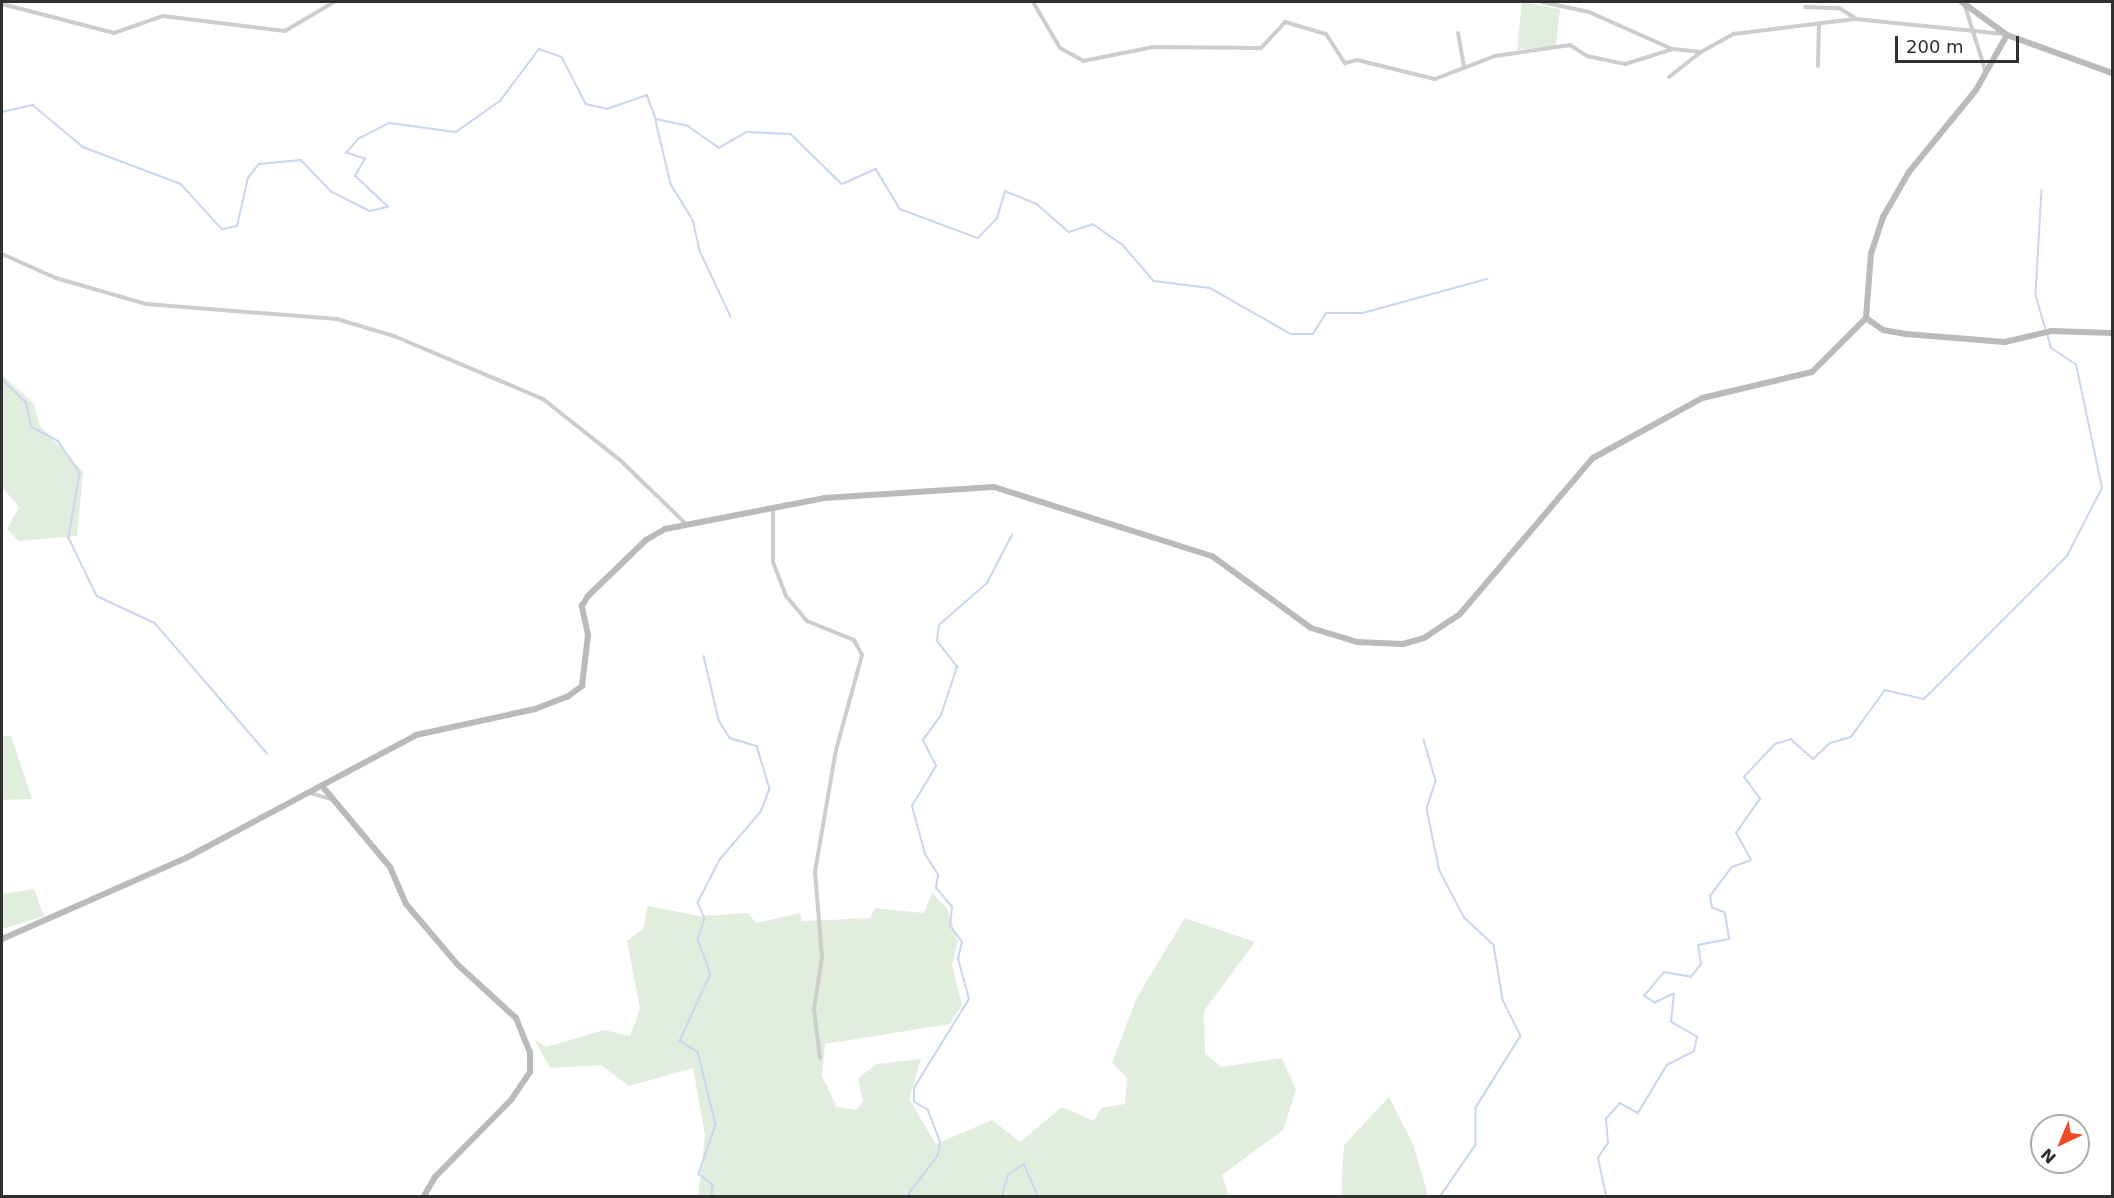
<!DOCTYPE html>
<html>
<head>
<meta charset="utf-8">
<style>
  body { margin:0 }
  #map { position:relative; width:2114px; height:1198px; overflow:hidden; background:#fff; font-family:"DejaVu Sans",sans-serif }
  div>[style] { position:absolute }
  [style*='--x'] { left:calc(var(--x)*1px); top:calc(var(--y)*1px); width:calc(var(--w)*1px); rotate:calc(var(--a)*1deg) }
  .green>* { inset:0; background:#e2eedd }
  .stream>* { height:1.5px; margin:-0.75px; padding:0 0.75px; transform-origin:0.75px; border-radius:0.75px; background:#c8d6ef }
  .street>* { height:4px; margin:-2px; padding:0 2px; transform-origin:2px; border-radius:2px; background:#cdcdcd }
  .secondary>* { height:6px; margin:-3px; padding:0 3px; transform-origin:3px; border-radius:3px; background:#bababa }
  span { translate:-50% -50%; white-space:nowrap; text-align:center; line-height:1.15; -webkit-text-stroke:6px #fff; paint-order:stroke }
  .frame { position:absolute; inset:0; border:3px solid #303030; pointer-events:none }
  .north { position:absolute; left:2030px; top:1114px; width:60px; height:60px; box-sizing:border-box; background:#fff; border:2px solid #acacac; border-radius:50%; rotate:224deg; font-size:16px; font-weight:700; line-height:24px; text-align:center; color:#303030 }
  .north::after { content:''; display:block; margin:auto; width:21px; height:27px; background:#f44a25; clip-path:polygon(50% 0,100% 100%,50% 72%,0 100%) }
  .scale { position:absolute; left:1895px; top:36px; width:124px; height:27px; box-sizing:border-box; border:3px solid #303030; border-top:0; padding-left:8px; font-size:18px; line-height:21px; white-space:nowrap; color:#303030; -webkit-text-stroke:4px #fff; paint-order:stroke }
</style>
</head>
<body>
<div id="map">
  <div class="green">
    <div style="clip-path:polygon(1522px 2px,1560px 9px,1556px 46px,1517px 50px)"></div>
    <div style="clip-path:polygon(2px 375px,34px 404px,40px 426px,83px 472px,77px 536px,19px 541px,7px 529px,19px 507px,2px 487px)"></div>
    <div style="clip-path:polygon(2px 736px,11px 736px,32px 799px,2px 800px)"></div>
    <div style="clip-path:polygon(34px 889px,44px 916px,2px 929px,2px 894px)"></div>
    <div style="clip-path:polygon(932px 893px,947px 908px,958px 942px,952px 965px,962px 1005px,950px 1024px,825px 1044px,822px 1076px,837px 1107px,856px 1110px,863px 1102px,858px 1078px,877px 1064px,921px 1059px,909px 1099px,936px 1144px,992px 1120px,1020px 1142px,1062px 1107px,1094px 1121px,1101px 1108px,1125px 1104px,1127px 1078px,1112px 1063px,1137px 997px,1185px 918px,1255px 942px,1204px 1011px,1205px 1054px,1222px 1067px,1282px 1058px,1296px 1090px,1283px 1130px,1222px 1175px,1229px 1196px,698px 1196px,705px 1135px,693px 1068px,629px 1086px,601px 1065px,550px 1068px,534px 1039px,546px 1047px,604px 1030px,630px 1036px,640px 1009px,627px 941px,644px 928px,647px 906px,700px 916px,748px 913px,756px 923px,800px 913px,802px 921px,870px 918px,875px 908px,924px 913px)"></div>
    <div style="clip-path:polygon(1389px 1097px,1414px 1146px,1428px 1196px,1341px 1196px,1344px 1145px)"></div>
  </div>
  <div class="stream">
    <div style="--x:2;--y:112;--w:32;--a:-13"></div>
    <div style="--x:33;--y:105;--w:65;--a:40"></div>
    <div style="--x:83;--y:147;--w:105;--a:20.7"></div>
    <div style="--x:181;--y:184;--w:61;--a:47.7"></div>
    <div style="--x:222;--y:229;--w:15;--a:-11"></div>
    <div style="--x:237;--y:226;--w:49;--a:-77.1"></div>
    <div style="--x:248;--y:178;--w:18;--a:-52"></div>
    <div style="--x:259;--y:164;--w:42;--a:-5.4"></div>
    <div style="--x:301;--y:160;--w:45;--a:45.9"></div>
    <div style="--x:332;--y:192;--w:42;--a:26.6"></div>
    <div style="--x:370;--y:211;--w:18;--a:-13"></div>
    <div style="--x:388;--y:207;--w:45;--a:-136.8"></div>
    <div style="--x:355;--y:176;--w:20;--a:-60"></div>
    <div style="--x:365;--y:159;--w:20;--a:-162"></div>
    <div style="--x:346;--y:153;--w:18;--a:-49"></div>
    <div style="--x:358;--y:139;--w:36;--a:-27"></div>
    <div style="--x:390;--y:123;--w:67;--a:7.8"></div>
    <div style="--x:456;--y:132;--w:54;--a:-35.2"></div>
    <div style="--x:500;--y:101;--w:65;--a:-53.1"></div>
    <div style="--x:539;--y:49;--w:24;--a:19"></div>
    <div style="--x:562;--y:57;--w:53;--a:62.9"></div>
    <div style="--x:586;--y:104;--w:22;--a:13"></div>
    <div style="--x:607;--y:109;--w:42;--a:-19.3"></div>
    <div style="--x:647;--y:95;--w:26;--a:69"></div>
    <div style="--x:656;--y:119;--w:33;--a:12"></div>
    <div style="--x:688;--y:126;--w:38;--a:35"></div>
    <div style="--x:719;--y:148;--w:32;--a:-30"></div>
    <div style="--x:747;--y:132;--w:44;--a:2.6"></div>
    <div style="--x:791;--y:134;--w:71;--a:44.4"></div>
    <div style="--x:842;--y:184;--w:37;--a:-24"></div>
    <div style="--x:876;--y:169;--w:47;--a:59"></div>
    <div style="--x:900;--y:209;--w:83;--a:20.4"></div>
    <div style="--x:978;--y:238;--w:28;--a:-46"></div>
    <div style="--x:997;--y:218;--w:28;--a:-73"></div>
    <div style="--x:1005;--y:191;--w:35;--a:22"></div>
    <div style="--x:1037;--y:204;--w:43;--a:41.2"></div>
    <div style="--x:1069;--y:232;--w:25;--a:-18"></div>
    <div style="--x:1093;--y:224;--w:35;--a:35"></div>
    <div style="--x:1122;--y:244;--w:49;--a:49.1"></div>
    <div style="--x:1154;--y:281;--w:56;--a:7.1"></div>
    <div style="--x:1210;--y:288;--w:93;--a:29.6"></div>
    <div style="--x:1291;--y:334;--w:22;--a:0"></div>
    <div style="--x:1313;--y:334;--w:25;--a:-58"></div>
    <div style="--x:1326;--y:313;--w:37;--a:0"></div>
    <div style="--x:1363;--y:313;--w:129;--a:-15.3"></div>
    <div style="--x:656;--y:121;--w:65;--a:76.6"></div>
    <div style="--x:671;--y:184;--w:42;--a:58.6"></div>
    <div style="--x:693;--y:220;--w:32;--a:77"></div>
    <div style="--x:700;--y:251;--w:73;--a:64.8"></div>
    <div style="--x:2042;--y:190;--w:105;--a:93.3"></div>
    <div style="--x:2036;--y:295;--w:35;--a:74"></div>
    <div style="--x:2;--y:379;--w:33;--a:44"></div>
    <div style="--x:26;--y:402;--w:26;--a:77"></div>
    <div style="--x:32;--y:427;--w:30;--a:28"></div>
    <div style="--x:58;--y:441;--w:39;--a:55"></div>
    <div style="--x:80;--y:473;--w:66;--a:99.6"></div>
    <div style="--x:69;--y:538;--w:64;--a:64.2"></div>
    <div style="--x:97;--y:596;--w:64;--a:25"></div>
    <div style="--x:155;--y:623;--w:172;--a:49.3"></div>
    <div style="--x:704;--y:656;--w:66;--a:76.8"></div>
    <div style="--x:719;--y:720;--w:21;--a:59"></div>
    <div style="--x:730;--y:738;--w:28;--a:17"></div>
    <div style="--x:757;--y:746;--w:45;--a:73.2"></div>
    <div style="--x:770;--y:789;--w:25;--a:111"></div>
    <div style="--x:761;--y:812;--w:63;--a:130.5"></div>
    <div style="--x:720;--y:860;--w:48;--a:117.1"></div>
    <div style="--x:698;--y:903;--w:17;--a:66"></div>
    <div style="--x:705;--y:919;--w:21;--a:109"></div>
    <div style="--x:698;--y:939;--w:37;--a:70"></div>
    <div style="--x:711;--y:974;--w:74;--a:114.8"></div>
    <div style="--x:680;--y:1041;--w:21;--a:31"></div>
    <div style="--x:698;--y:1052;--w:75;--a:76.1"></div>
    <div style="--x:716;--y:1125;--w:52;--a:109.1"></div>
    <div style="--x:699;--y:1174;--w:18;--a:38"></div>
    <div style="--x:713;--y:1185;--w:11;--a:95"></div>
    <div style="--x:1424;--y:740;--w:43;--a:73.7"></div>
    <div style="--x:1436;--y:781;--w:29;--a:108"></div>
    <div style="--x:1427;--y:809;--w:63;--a:78.2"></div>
    <div style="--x:1440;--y:871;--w:52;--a:62.4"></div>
    <div style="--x:1464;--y:917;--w:41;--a:43"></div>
    <div style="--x:1494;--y:945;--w:56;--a:80.7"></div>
    <div style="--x:1503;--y:1000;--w:40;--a:63.4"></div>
    <div style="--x:1521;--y:1036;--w:85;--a:122"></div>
    <div style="--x:1476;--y:1108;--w:37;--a:90"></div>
    <div style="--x:1476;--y:1145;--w:62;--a:124.5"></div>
    <div style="--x:886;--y:1196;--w:22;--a:0"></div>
    <div style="--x:907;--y:1196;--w:51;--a:-52.9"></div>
    <div style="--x:938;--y:1155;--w:13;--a:-81"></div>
    <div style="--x:940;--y:1142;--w:34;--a:-111"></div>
    <div style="--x:928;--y:1110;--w:16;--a:-150"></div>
    <div style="--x:914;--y:1102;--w:14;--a:-90"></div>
    <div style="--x:914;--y:1088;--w:105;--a:-58.3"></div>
    <div style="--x:969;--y:999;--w:41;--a:-105.4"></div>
    <div style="--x:958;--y:959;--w:17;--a:-77"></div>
    <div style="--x:962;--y:942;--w:20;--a:-127"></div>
    <div style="--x:950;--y:926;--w:19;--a:-84"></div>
    <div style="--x:952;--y:907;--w:25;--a:-130"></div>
    <div style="--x:936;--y:888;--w:13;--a:-81"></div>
    <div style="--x:938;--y:875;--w:25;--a:-122"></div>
    <div style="--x:925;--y:854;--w:50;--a:-105.2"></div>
    <div style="--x:912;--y:806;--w:47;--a:-59"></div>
    <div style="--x:936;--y:766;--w:29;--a:-117"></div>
    <div style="--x:923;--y:740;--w:31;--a:-54"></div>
    <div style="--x:941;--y:715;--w:51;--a:-71.6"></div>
    <div style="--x:957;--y:667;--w:33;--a:-128"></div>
    <div style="--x:937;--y:641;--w:16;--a:-83"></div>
    <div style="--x:939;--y:625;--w:64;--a:-41.2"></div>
    <div style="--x:987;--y:583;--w:54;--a:-62.5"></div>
    <div style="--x:1002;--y:1196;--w:22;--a:-74"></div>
    <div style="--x:1008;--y:1175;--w:19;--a:-35"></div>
    <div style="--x:1024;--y:1164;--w:35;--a:66"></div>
    <div style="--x:1606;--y:1196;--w:39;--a:-102"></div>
    <div style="--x:1598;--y:1158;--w:18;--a:-56"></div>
    <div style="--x:1608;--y:1143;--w:24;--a:-95"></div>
    <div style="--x:1606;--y:1119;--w:21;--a:-49"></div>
    <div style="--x:1620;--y:1103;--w:21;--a:29"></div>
    <div style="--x:1638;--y:1113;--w:56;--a:-58.9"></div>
    <div style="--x:1667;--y:1065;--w:30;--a:-27"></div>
    <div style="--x:1694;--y:1051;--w:14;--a:-78"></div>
    <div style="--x:1697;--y:1037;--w:30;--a:-150"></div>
    <div style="--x:1671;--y:1022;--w:28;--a:-84"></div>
    <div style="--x:1674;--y:994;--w:21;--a:155"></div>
    <div style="--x:1655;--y:1003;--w:13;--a:-148"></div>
    <div style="--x:1644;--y:996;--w:31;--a:-50"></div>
    <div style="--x:1664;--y:972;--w:27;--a:10"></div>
    <div style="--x:1691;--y:977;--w:16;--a:-52"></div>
    <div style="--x:1701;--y:964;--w:19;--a:-99"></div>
    <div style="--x:1698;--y:945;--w:32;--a:-11"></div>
    <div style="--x:1729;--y:939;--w:26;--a:-99"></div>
    <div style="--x:1725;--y:913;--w:14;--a:-159"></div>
    <div style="--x:1712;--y:908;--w:12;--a:-99"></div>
    <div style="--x:1710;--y:896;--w:36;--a:-53"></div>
    <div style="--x:1732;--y:867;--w:20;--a:-20"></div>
    <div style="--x:1751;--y:860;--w:31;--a:-119"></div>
    <div style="--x:1736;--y:833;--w:42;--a:-54.8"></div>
    <div style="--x:1760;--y:799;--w:27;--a:-126"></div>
    <div style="--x:1744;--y:777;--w:45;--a:-46.8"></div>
    <div style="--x:1775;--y:744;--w:17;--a:-17"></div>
    <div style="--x:1791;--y:739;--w:30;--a:42"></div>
    <div style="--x:1813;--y:759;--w:23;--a:-43"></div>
    <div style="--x:1830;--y:743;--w:22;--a:-16"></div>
    <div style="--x:1851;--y:737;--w:58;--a:-54.1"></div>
    <div style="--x:1885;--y:690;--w:40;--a:13"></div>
    <div style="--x:1924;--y:699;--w:202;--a:-45"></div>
    <div style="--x:2067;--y:556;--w:76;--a:-62.8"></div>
    <div style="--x:2102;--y:488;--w:126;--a:-101.9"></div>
    <div style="--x:2076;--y:365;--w:30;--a:-146"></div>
    <div style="--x:2051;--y:348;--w:15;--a:-106"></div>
  </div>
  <div class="street">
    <div style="--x:1033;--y:2;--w:53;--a:59.6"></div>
    <div style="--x:1060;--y:48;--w:26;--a:29"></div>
    <div style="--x:1083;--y:61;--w:71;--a:-11.3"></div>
    <div style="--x:1153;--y:47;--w:108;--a:0.5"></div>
    <div style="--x:1261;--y:48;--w:35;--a:-47"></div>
    <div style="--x:1285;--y:22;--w:43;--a:16.3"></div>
    <div style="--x:1326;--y:34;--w:35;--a:57"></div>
    <div style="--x:1345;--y:63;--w:12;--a:-14"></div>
    <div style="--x:1357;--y:60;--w:80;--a:13.7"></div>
    <div style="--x:1435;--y:79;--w:64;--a:-21"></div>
    <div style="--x:1495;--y:56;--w:76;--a:-8.3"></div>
    <div style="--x:1570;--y:45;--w:20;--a:33"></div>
    <div style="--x:1587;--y:56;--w:39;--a:12"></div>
    <div style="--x:1625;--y:64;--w:50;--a:-17.4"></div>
    <div style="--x:1673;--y:49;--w:28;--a:6"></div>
    <div style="--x:1701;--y:52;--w:38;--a:-29"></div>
    <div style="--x:1734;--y:34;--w:122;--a:-7.1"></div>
    <div style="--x:1855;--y:19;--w:150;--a:5.7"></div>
    <div style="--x:1542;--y:2;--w:48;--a:12"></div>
    <div style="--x:1589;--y:12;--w:91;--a:24"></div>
    <div style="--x:2;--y:4;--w:116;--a:14.5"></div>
    <div style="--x:114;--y:33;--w:52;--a:-19.1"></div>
    <div style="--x:163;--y:16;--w:123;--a:7"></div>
    <div style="--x:285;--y:31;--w:57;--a:-30.6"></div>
    <div style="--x:1965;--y:6;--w:67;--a:72.6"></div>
    <div style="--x:1805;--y:7;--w:34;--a:2"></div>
    <div style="--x:1839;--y:8;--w:19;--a:32"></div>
    <div style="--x:1458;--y:33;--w:35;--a:80"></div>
    <div style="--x:1818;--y:66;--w:43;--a:-88.7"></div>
    <div style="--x:1669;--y:77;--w:39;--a:-38"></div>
    <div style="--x:2;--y:254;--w:59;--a:24"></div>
    <div style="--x:56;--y:278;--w:94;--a:16.1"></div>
    <div style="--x:146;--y:304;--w:192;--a:4.5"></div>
    <div style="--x:337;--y:319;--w:59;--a:16.6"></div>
    <div style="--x:394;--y:336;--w:162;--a:22.9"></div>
    <div style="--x:543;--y:399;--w:98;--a:38.4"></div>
    <div style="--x:620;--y:460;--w:91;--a:44.1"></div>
    <div style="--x:773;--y:508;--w:54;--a:90"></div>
    <div style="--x:773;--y:562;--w:36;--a:69"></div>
    <div style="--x:786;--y:596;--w:33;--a:50"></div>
    <div style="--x:807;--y:621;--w:51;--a:22"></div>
    <div style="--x:854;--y:640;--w:17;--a:62"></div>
    <div style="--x:862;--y:655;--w:98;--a:105.3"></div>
    <div style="--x:836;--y:750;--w:124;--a:99.8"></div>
    <div style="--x:815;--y:872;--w:85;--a:85.3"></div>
    <div style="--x:822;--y:957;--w:53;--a:98.7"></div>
    <div style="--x:814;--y:1009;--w:49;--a:83"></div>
    <div style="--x:310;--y:793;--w:22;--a:16"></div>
  </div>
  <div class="secondary">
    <div style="--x:1962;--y:2;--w:56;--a:36.3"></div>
    <div style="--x:2007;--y:35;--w:63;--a:119.4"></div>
    <div style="--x:1976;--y:90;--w:106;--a:129.3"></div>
    <div style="--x:1909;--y:172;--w:52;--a:120"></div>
    <div style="--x:1883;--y:217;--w:38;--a:108"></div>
    <div style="--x:1871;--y:253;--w:65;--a:94.4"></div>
    <div style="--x:1866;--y:318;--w:21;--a:35"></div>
    <div style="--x:1883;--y:330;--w:23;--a:10"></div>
    <div style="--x:1906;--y:334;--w:99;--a:4.6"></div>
    <div style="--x:2005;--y:342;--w:47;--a:-13.4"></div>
    <div style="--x:2051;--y:331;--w:61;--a:1.9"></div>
    <div style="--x:2007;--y:35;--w:112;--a:19.9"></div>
    <div style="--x:322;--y:786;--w:106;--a:50"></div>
    <div style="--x:390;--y:867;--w:40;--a:66.6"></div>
    <div style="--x:406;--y:904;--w:79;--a:49.6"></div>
    <div style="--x:457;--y:964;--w:80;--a:42.5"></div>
    <div style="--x:516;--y:1018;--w:37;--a:68"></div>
    <div style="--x:530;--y:1052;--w:20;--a:90"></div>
    <div style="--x:530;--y:1072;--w:34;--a:124"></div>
    <div style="--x:511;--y:1100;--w:108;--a:134.6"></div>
    <div style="--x:435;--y:1177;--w:22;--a:120"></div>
    <div style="--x:2;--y:939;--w:201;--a:-23.8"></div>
    <div style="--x:186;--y:858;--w:261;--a:-28.1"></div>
    <div style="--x:416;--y:735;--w:122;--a:-12.3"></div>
    <div style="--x:535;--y:709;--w:34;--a:-21"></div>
    <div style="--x:567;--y:697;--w:19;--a:-36"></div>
    <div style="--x:582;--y:686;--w:51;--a:-83.3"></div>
    <div style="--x:588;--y:635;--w:30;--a:-102"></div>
    <div style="--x:582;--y:606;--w:12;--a:-59"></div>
    <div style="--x:588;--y:596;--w:81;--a:-44"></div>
    <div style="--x:646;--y:540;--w:22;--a:-30"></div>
    <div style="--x:665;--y:529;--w:162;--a:-11"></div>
    <div style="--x:824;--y:498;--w:170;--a:-3.7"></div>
    <div style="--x:994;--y:487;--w:229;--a:17.6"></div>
    <div style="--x:1212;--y:556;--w:122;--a:36"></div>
    <div style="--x:1311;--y:628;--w:48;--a:16.9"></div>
    <div style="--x:1357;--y:642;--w:46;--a:2.5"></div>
    <div style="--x:1403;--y:644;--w:22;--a:-16"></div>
    <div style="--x:1424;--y:638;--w:43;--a:-33.7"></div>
    <div style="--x:1460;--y:614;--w:205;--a:-49.6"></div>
    <div style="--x:1593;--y:458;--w:124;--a:-28.8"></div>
    <div style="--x:1702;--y:398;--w:113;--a:-13.3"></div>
    <div style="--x:1812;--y:372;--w:76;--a:-45"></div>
  </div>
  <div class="frame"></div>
  <div class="north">N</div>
  <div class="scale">200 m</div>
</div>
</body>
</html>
